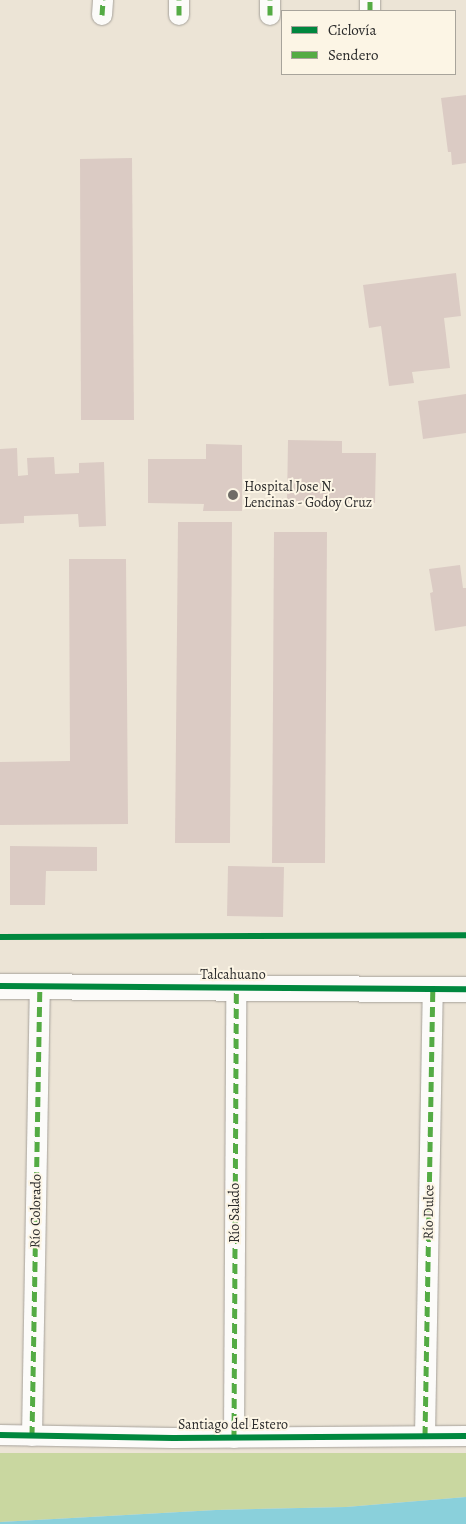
<!DOCTYPE html>
<html>
<head>
<meta charset="utf-8">
<style>
  body { margin:0 }
  #map { position:relative; width:466px; height:1524px; overflow:hidden; background:#ece4d6; font-family:Alegreya,serif }
  div>[style] { position:absolute }
  [style*='--x'] { left:calc(var(--x)*1px); top:calc(var(--y)*1px); width:calc(var(--w)*1px); rotate:calc(var(--a)*1deg) }
  .green>* { inset:0; background:#c9d7a0 }
  .water>* { inset:0; background:#8ad0db }
  .building>* { inset:0; background:#dbcbc4 }
  .roads { filter:drop-shadow(0 0 1px #a6a19a) drop-shadow(0 0 1px #a6a19a) }
  .minor>* { height:20px; margin:-10px; padding:0 10px; transform-origin:10px; border-radius:10px; background:#fcfbf9 }
  .tertiary>* { height:25px; margin:-12.5px; padding:0 12.5px; transform-origin:12.5px; border-radius:12.5px; background:#fcfbf9 }
  .quiet>* { height:5px; margin-top:-2.5px; transform-origin:0; background:repeating-linear-gradient(90deg,#54ab44 0 10px,transparent 0 15px) }
  .cycleway>* { height:6px; margin:-3px; padding:0 3px; transform-origin:3px; border-radius:3px; background:#00873e }
  .dots>* { width:14px; height:14px; translate:-50% -50%; box-sizing:border-box; border:2px solid #fcf5e5; border-radius:50% }
  span { translate:-50% -50%; white-space:nowrap; text-align:center; line-height:1.15; -webkit-text-stroke:4px #fcf5e5; paint-order:stroke }
  .poi-label { font-size:14px; color:#2b2b2b }
  .left { translate:0 -50%; text-align:left }
  .street-label { font-size:14px; color:#2b2b2b }
  .legend { position:absolute; left:281px; top:10px; width:175px; height:65px; box-sizing:border-box; background:#fcf5e5; border:1px solid #a8a49b; margin:0; padding:6px 9px; list-style:none; font-size:15px; color:#2b2b2b }
  .legend li { display:flex; align-items:center; gap:10px; height:25px }
  .legend b { width:25px; border:1px solid #a8a49b }
</style>
</head>
<body>
<div id="map">
  <div class="green">
    <div style="clip-path:polygon(0 1453px,466px 1453px,466px 1497px,346px 1507px,216px 1510px,0 1522px)"></div>
  </div>
  <div class="water">
    <div style="clip-path:polygon(466px 1497px,466px 1524px,0 1524px,0 1522px,216px 1510px,346px 1507px)"></div>
  </div>
  <div class="building">
    <div style="clip-path:polygon(466px 95px,466px 163px,452px 165px,451px 152px,448px 152px,441px 98px)"></div>
    <div style="clip-path:polygon(132px 158px,134px 420px,81px 420px,80px 159px)"></div>
    <div style="clip-path:polygon(456px 273px,461px 316px,444px 318px,450px 368px,412px 372px,414px 383px,389px 386px,381px 326px,369px 328px,363px 285px)"></div>
    <div style="clip-path:polygon(466px 394px,466px 433px,423px 439px,418px 401px)"></div>
    <div style="clip-path:polygon(288px 440px,342px 441px,342px 453px,376px 453px,375px 503px,287px 502px)"></div>
    <div style="clip-path:polygon(206px 444px,242px 445px,242px 511px,203px 511px,204px 504px,148px 503px,148px 459px,206px 459px)"></div>
    <div style="clip-path:polygon(17px 448px,18px 476px,28px 475px,27px 458px,54px 457px,55px 474px,79px 473px,79px 463px,104px 462px,106px 526px,79px 527px,78px 514px,24px 516px,24px 523px,0 524px,0 449px)"></div>
    <div style="clip-path:polygon(178px 522px,232px 522px,230px 843px,175px 843px)"></div>
    <div style="clip-path:polygon(274px 532px,327px 532px,325px 863px,272px 863px)"></div>
    <div style="clip-path:polygon(69px 559px,126px 559px,128px 824px,0 825px,0 762px,70px 761px)"></div>
    <div style="clip-path:polygon(460px 565px,463px 588px,466px 588px,466px 626px,435px 631px,430px 593px,433px 592px,429px 569px)"></div>
    <div style="clip-path:polygon(10px 846px,97px 847px,97px 871px,46px 871px,45px 905px,10px 905px)"></div>
    <div style="clip-path:polygon(228px 866px,284px 867px,283px 917px,227px 916px)"></div>
  </div>
  <div class="roads">
    <div class="minor">
      <div style="--x:370;--y:11;--w:11;--a:-90"></div>
      <div style="--x:102;--y:15;--w:15;--a:-86"></div>
      <div style="--x:179;--y:15;--w:15;--a:-90"></div>
      <div style="--x:270;--y:15;--w:15;--a:-90"></div>
      <div style="--x:0;--y:1435;--w:173;--a:1"></div>
      <div style="--x:173;--y:1438;--w:293;--a:-0.4"></div>
      <div style="--x:32;--y:1436;--w:450;--a:-89"></div>
      <div style="--x:425;--y:1436;--w:447;--a:-89"></div>
      <div style="--x:234;--y:1438;--w:451;--a:-89.7"></div>
    </div>
    <div class="tertiary">
      <div style="--x:0;--y:986;--w:466;--a:0.4"></div>
    </div>
  </div>
  <div class="quiet">
    <div style="--x:370;--y:11;--w:11;--a:-90"></div>
    <div style="--x:102;--y:15;--w:15;--a:-86"></div>
    <div style="--x:179;--y:15;--w:15;--a:-90"></div>
    <div style="--x:270;--y:15;--w:15;--a:-90"></div>
    <div style="--x:32;--y:1436;--w:450;--a:-89"></div>
    <div style="--x:425;--y:1436;--w:447;--a:-89"></div>
    <div style="--x:234;--y:1438;--w:451;--a:-89.7"></div>
  </div>
  <div class="cycleway">
    <div style="--x:0;--y:937;--w:466;--a:-0.2"></div>
    <div style="--x:0;--y:986;--w:466;--a:0.4"></div>
    <div style="--x:0;--y:1435;--w:173;--a:1"></div>
    <div style="--x:173;--y:1438;--w:293;--a:-0.4"></div>
  </div>
  <div class="dots">
    <div style="left:233px;top:495px;background:#6f6c67"></div>
  </div>
  <div class="poi-label">
    <span class="left" style="left:244px;top:495px">Hospital Jose N.<br>Lencinas - Godoy Cruz</span>
  </div>
  <div class="street-label">
    <span style="left:233px;top:975px">Talcahuano</span>
    <span style="left:36px;top:1211px;rotate:-89deg">Río Colorado</span>
    <span style="left:429px;top:1212px;rotate:-89deg">Río Dulce</span>
    <span style="left:235px;top:1213px;rotate:-90deg">Río Salado</span>
    <span style="left:233px;top:1425px">Santiago del Estero</span>
  </div>
  <ul class="legend">
  <li><b style="height:6px;background:#00873e"></b>Ciclovía</li>
  <li><b style="height:6px;background:#54ab44"></b>Sendero</li>
  </ul>
</div>
</body>
</html>
